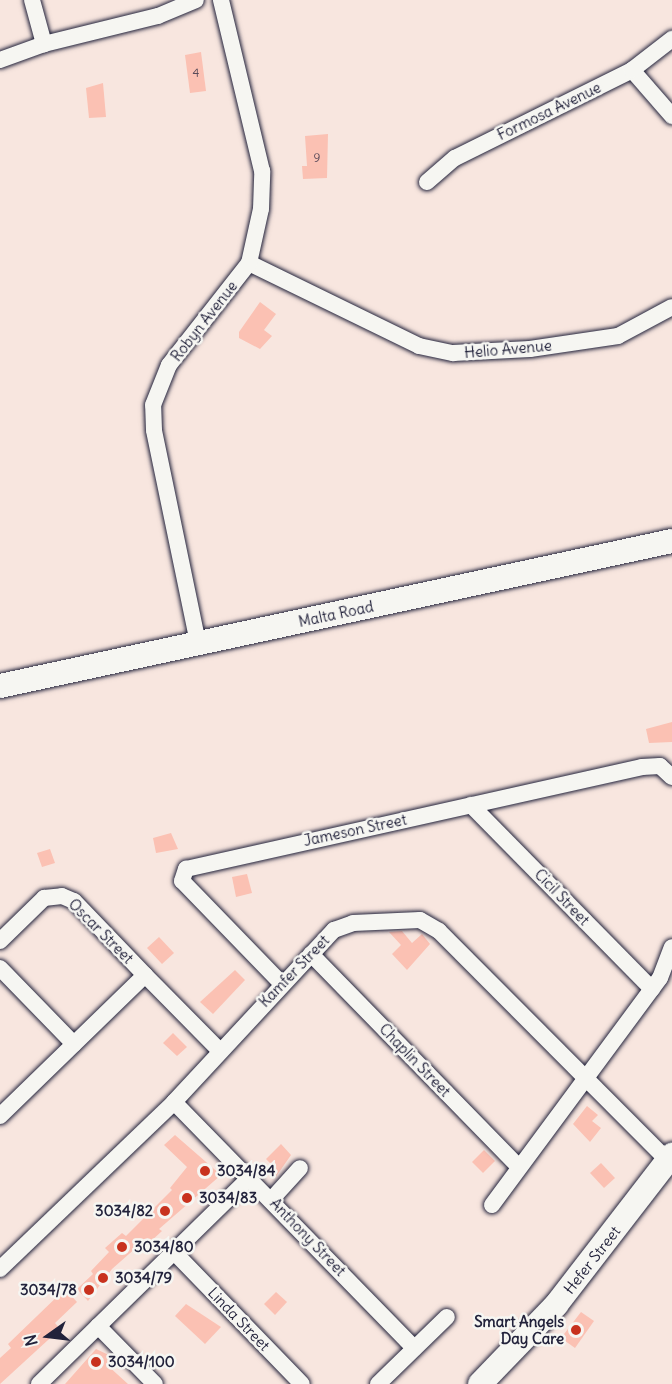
<!DOCTYPE html>
<html>
<head>
<meta charset="utf-8">
<style>
  body { margin:0 }
  #map { position:relative; width:672px; height:1384px; overflow:hidden; background:#f8e6df; font-family:Delius,sans-serif }
  div>[style] { position:absolute }
  [style*='--x'] { left:calc(var(--x)*1px); top:calc(var(--y)*1px); width:calc(var(--w)*1px); rotate:calc(var(--a)*1deg) }
  .building>* { inset:0; background:#fbc1b3 }
  .roads { filter:drop-shadow(0 0 2px #22223b) drop-shadow(0 0 2px #22223b) }
  .street>* { height:16px; margin:-8px; padding:0 8px; transform-origin:8px; border-radius:8px; background:#f6f6f2 }
  .secondary>* { height:24px; margin:-12px; padding:0 12px; transform-origin:12px; border-radius:12px; background:#f6f6f2 }
  .dots>* { width:16px; height:16px; translate:-50% -50%; box-sizing:border-box; border:3px solid #f6f6f2; border-radius:50% }
  span { translate:-50% -50%; white-space:nowrap; text-align:center; line-height:1.15; -webkit-text-stroke:5px #f6f6f2; paint-order:stroke }
  .number-label { font-size:12px; color:#584a59 }
  .number-label span { -webkit-text-stroke-width:0 }
  .street-label { font-size:15px; color:#22223b }
  .poi-label { font-size:15px; color:#22223b; font-weight:700 }
  .left { translate:0 -50%; text-align:left }
  .right { translate:-100% -50%; text-align:right }
  .north { position:absolute; left:18px; top:1306px; width:60px; height:60px; -webkit-text-stroke:4px #f6f6f2; paint-order:stroke; rotate:256deg; font-size:16px; font-weight:700; line-height:24px; text-align:center; color:#22223b }
  .north::after { content:''; display:block; margin:auto; width:21px; height:27px; background:#22223b; clip-path:polygon(50% 0,100% 100%,50% 72%,0 100%) }
</style>
</head>
<body>
<div id="map">
  <div class="building">
    <div style="clip-path:polygon(201px 52px,206px 91px,190px 93px,185px 55px)"></div>
    <div style="clip-path:polygon(103px 83px,106px 117px,89px 118px,86px 88px)"></div>
    <div style="clip-path:polygon(328px 134px,327px 178px,303px 179px,302px 166px,307px 166px,305px 136px)"></div>
    <div style="clip-path:polygon(260px 302px,276px 314px,264px 330px,272px 336px,260px 349px,239px 338px,239px 332px)"></div>
    <div style="clip-path:polygon(672px 722px,672px 742px,649px 743px,646px 729px)"></div>
    <div style="clip-path:polygon(171px 833px,178px 849px,156px 853px,153px 838px)"></div>
    <div style="clip-path:polygon(50px 849px,55px 863px,42px 867px,37px 853px)"></div>
    <div style="clip-path:polygon(247px 874px,252px 893px,236px 897px,232px 877px)"></div>
    <div style="clip-path:polygon(402px 931px,412px 943px,422px 934px,430px 944px,407px 970px,392px 954px,401px 945px,389px 932px)"></div>
    <div style="clip-path:polygon(159px 937px,174px 953px,162px 964px,147px 948px)"></div>
    <div style="clip-path:polygon(235px 970px,245px 980px,213px 1014px,200px 1002px)"></div>
    <div style="clip-path:polygon(173px 1033px,187px 1047px,177px 1056px,163px 1043px)"></div>
    <div style="clip-path:polygon(587px 1106px,598px 1115px,592px 1121px,601px 1128px,590px 1142px,573px 1124px)"></div>
    <div style="clip-path:polygon(175px 1135px,221px 1175px,159px 1229px,162px 1231px,149px 1243px,146px 1239px,112px 1269px,88px 1301px,77px 1289px,93px 1274px,91px 1271px,109px 1252px,105px 1248px,122px 1233px,126px 1236px,172px 1190px,170px 1188px,187px 1167px,164px 1145px)"></div>
    <div style="clip-path:polygon(281px 1144px,291px 1155px,275px 1178px,266px 1169px,271px 1164px,266px 1159px)"></div>
    <div style="clip-path:polygon(484px 1150px,495px 1161px,483px 1173px,472px 1162px)"></div>
    <div style="clip-path:polygon(601px 1163px,615px 1178px,604px 1188px,590px 1173px)"></div>
    <div style="clip-path:polygon(65px 1289px,77px 1302px,55px 1323px,60px 1329px,0 1384px,0 1358px,11px 1348px,8px 1344px)"></div>
    <div style="clip-path:polygon(276px 1292px,287px 1302px,275px 1315px,264px 1304px)"></div>
    <div style="clip-path:polygon(186px 1304px,221px 1327px,205px 1344px,175px 1316px)"></div>
    <div style="clip-path:polygon(581px 1312px,594px 1321px,575px 1348px,561px 1338px)"></div>
    <div style="clip-path:polygon(96px 1349px,113px 1357px,106px 1364px,128px 1384px,65px 1384px)"></div>
  </div>
  <div class="roads">
    <div class="street">
      <div style="--x:32;--y:0;--w:46;--a:74.7"></div>
      <div style="--x:0;--y:60;--w:47;--a:-20"></div>
      <div style="--x:44;--y:44;--w:117;--a:-13.8"></div>
      <div style="--x:158;--y:16;--w:41;--a:-22.8"></div>
      <div style="--x:632;--y:70;--w:61;--a:49"></div>
      <div style="--x:427;--y:182;--w:37;--a:-41"></div>
      <div style="--x:455;--y:158;--w:198;--a:-26.4"></div>
      <div style="--x:632;--y:70;--w:51;--a:-37.8"></div>
      <div style="--x:249;--y:263;--w:189;--a:26"></div>
      <div style="--x:419;--y:346;--w:35;--a:12"></div>
      <div style="--x:453;--y:353;--w:77;--a:-3"></div>
      <div style="--x:530;--y:349;--w:89;--a:-8.4"></div>
      <div style="--x:618;--y:336;--w:61;--a:-28.2"></div>
      <div style="--x:198;--y:643;--w:217;--a:-101.7"></div>
      <div style="--x:154;--y:430;--w:25;--a:-92"></div>
      <div style="--x:153;--y:405;--w:43;--a:-68.2"></div>
      <div style="--x:169;--y:365;--w:130;--a:-51.9"></div>
      <div style="--x:249;--y:263;--w:55;--a:-77.5"></div>
      <div style="--x:261;--y:209;--w:38;--a:-88"></div>
      <div style="--x:262;--y:171;--w:176;--a:-103.5"></div>
      <div style="--x:471;--y:805;--w:258;--a:45.5"></div>
      <div style="--x:0;--y:941;--w:62;--a:-44.3"></div>
      <div style="--x:44;--y:898;--w:18;--a:-6"></div>
      <div style="--x:62;--y:896;--w:13;--a:23"></div>
      <div style="--x:74;--y:901;--w:103;--a:46.2"></div>
      <div style="--x:311;--y:954;--w:298;--a:45.7"></div>
      <div style="--x:0;--y:968;--w:106;--a:45.8"></div>
      <div style="--x:281;--y:983;--w:142;--a:-134.1"></div>
      <div style="--x:182;--y:881;--w:13;--a:-72"></div>
      <div style="--x:186;--y:869;--w:467;--a:-12.6"></div>
      <div style="--x:642;--y:767;--w:18;--a:-3"></div>
      <div style="--x:660;--y:766;--w:16;--a:43"></div>
      <div style="--x:174;--y:1102;--w:344;--a:45.7"></div>
      <div style="--x:0;--y:1116;--w:202;--a:-44.2"></div>
      <div style="--x:145;--y:975;--w:107;--a:45.4"></div>
      <div style="--x:271;--y:1200;--w:43;--a:-47.8"></div>
      <div style="--x:492;--y:1205;--w:282;--a:-53.5"></div>
      <div style="--x:660;--y:978;--w:33;--a:-69"></div>
      <div style="--x:175;--y:1253;--w:182;--a:45.9"></div>
      <div style="--x:0;--y:1269;--w:241;--a:-43.8"></div>
      <div style="--x:174;--y:1102;--w:235;--a:-47.1"></div>
      <div style="--x:334;--y:930;--w:20;--a:-20"></div>
      <div style="--x:353;--y:923;--w:67;--a:-2.6"></div>
      <div style="--x:420;--y:920;--w:22;--a:30"></div>
      <div style="--x:439;--y:931;--w:325;--a:45.1"></div>
      <div style="--x:98;--y:1326;--w:81;--a:45.5"></div>
      <div style="--x:39;--y:1384;--w:294;--a:-44.4"></div>
      <div style="--x:378;--y:1384;--w:96;--a:-44.2"></div>
    </div>
    <div class="secondary">
      <div style="--x:0;--y:686;--w:687;--a:-12.18"></div>
      <div style="--x:480;--y:1384;--w:110;--a:-46.1"></div>
      <div style="--x:556;--y:1305;--w:190;--a:-52.3"></div>
    </div>
  </div>
  <div class="dots">
    <div style="left:205px;top:1171px;background:#c8321e"></div>
    <div style="left:187px;top:1198px;background:#c8321e"></div>
    <div style="left:165px;top:1211px;background:#c8321e"></div>
    <div style="left:122px;top:1247px;background:#c8321e"></div>
    <div style="left:103px;top:1278px;background:#c8321e"></div>
    <div style="left:89px;top:1290px;background:#c8321e"></div>
    <div style="left:576px;top:1330px;background:#c8321e"></div>
    <div style="left:96px;top:1362px;background:#c8321e"></div>
  </div>
  <div class="number-label">
    <span style="left:196px;top:73px">4</span>
    <span style="left:317px;top:158px">9</span>
  </div>
  <div class="street-label">
    <span style="left:549px;top:111px;rotate:-26deg">Formosa Avenue</span>
    <span style="left:204px;top:321px;rotate:-52deg">Robyn Avenue</span>
    <span style="left:508px;top:349px;rotate:-5deg">Helio Avenue</span>
    <span style="left:336px;top:614px;rotate:-12deg">Malta Road</span>
    <span style="left:355px;top:830px;rotate:-12deg">Jameson Street</span>
    <span style="left:562px;top:897px;rotate:46deg">Cicil Street</span>
    <span style="left:101px;top:931px;rotate:45deg">Oscar Street</span>
    <span style="left:294px;top:971px;rotate:-46deg">Kamfer Street</span>
    <span style="left:415px;top:1060px;rotate:46deg">Chaplin Street</span>
    <span style="left:308px;top:1237px;rotate:46deg">Anthony Street</span>
    <span style="left:592px;top:1260px;rotate:-52deg">Hefer Street</span>
    <span style="left:239px;top:1319px;rotate:46deg">Linda Street</span>
  </div>
  <div class="poi-label">
    <span class="left" style="left:217px;top:1171px">3034/84</span>
    <span class="left" style="left:199px;top:1198px">3034/83</span>
    <span class="right" style="left:153px;top:1211px">3034/82</span>
    <span class="left" style="left:134px;top:1247px">3034/80</span>
    <span class="left" style="left:115px;top:1278px">3034/79</span>
    <span class="right" style="left:77px;top:1290px">3034/78</span>
    <span class="right" style="left:564px;top:1330px">Smart Angels<br>Day Care</span>
    <span class="left" style="left:108px;top:1362px">3034/100</span>
  </div>
  <div class="north">N</div>
</div>
</body>
</html>
